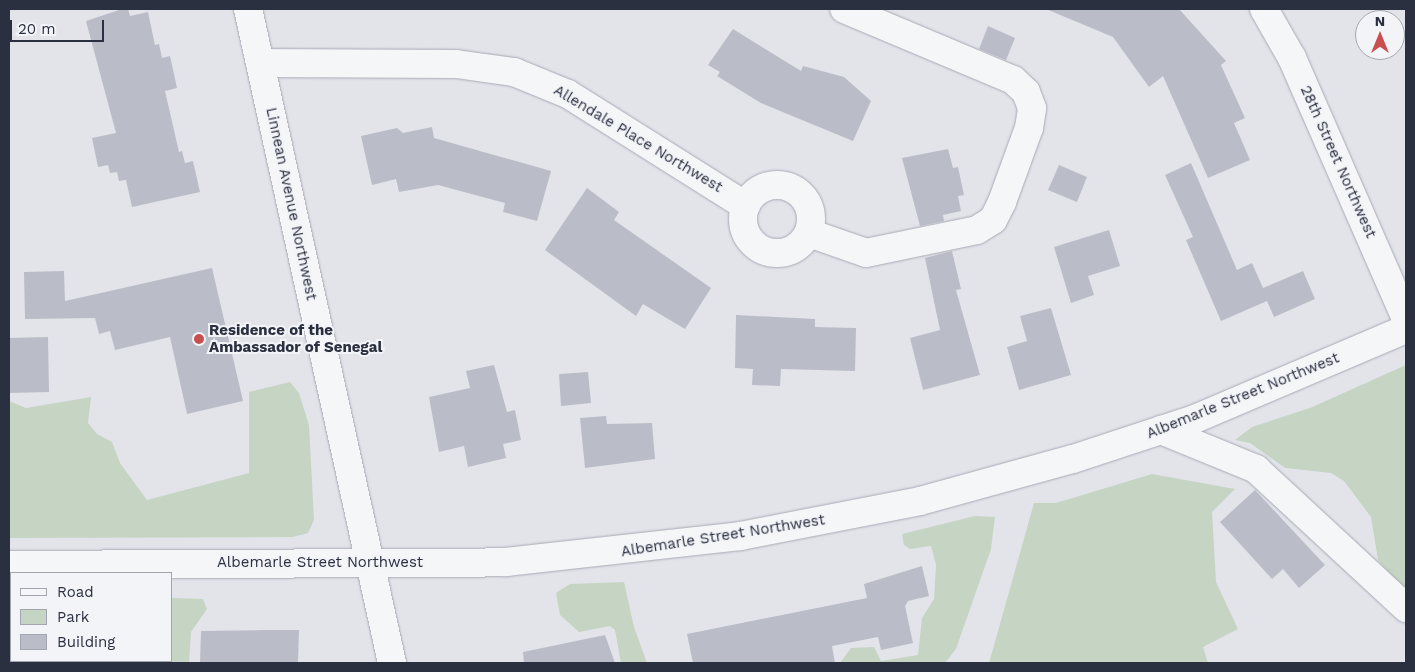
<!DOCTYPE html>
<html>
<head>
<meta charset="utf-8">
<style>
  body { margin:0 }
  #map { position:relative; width:1415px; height:672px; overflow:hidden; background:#e2e4ea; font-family:"Work Sans",sans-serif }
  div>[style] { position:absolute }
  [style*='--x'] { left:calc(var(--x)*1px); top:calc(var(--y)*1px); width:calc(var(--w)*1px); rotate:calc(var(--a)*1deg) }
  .green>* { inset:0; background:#c6d4c4 }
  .building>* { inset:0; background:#babdc7 }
  .roads { filter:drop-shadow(0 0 1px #a7aab4) drop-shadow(0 0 1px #a7aab4) }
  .minor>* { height:28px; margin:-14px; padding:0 14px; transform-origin:14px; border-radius:14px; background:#f5f6f8 }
  .minor>.ring { margin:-14px; padding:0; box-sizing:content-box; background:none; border:28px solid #f5f6f8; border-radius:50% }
  .dots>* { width:14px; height:14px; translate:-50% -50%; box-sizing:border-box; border:2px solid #f2f4f7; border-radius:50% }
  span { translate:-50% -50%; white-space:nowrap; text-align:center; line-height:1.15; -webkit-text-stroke:4px #f2f4f7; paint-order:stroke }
  .street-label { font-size:15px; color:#2b3041 }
  .poi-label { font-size:15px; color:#2b3041; font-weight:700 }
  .left { translate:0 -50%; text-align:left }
  .frame { position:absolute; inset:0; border:10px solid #2b3041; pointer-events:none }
  .legend { position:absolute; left:10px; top:572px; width:162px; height:90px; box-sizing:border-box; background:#f2f4f7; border:1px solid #a2a6ae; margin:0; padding:6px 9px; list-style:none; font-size:15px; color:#2b3041 }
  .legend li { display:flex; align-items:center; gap:10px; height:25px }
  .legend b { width:25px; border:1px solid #a2a6ae }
  .north { position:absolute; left:1355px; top:10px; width:50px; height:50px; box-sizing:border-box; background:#f2f4f7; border:1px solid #a2a6ae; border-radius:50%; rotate:0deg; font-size:14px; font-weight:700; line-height:20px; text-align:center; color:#2b3041 }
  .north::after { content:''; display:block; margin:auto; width:18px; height:22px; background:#c84e50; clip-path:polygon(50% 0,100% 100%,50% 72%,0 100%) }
  .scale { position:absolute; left:10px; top:20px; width:94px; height:22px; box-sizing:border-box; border:2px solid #2b3041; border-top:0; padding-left:6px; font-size:15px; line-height:18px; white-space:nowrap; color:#2b3041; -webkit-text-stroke:4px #f2f4f7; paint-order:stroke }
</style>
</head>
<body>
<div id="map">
  <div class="green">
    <div style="clip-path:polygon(1406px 365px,1406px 592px,1378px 560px,1371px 517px,1344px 481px,1331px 473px,1285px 468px,1250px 443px,1235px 440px,1252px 427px,1310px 408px)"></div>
    <div style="clip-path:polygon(290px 382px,299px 393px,309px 425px,314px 520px,308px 533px,293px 537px,9px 538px,9px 401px,26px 408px,91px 397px,88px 423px,97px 434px,112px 442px,120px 463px,147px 500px,249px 473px,249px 392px)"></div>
    <div style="clip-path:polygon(1152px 474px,1235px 489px,1212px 512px,1216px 582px,1238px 629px,1203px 647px,1208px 663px,989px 663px,1034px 503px,1056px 503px)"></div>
    <div style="clip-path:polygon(975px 516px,995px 517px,991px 549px,956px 649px,945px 663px,840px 663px,851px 648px,874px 647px,881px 661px,918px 655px,922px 618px,934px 599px,936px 565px,931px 546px,910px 549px,904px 545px,902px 534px)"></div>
    <div style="clip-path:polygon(624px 582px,634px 627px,647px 663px,621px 663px,615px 630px,610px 626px,579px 632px,560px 615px,556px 593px,570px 584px)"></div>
    <div style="clip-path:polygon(171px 598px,203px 599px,207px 609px,191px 632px,189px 663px,86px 663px,171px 661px)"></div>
  </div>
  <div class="building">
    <div style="clip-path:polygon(122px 9px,128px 9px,130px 16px,148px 12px,155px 45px,159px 44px,162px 58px,170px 56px,177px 88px,165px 91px,179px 152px,182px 151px,185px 163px,193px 161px,200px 192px,132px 207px,126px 180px,119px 181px,117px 172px,110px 173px,108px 165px,98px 167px,92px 138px,116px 133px,86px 21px)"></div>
    <div style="clip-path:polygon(1046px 9px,1179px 9px,1226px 61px,1221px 65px,1245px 118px,1234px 123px,1250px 160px,1208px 178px,1163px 76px,1149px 87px,1113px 37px)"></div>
    <div style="clip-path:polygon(988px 26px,1015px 38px,1006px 60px,979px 49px)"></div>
    <div style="clip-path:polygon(733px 29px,801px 71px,803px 66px,844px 77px,871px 101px,853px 141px,761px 103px,717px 76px,720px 72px,708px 65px)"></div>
    <div style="clip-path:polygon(432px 127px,434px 138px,551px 171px,537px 221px,503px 212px,505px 203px,438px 185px,399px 192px,396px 179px,372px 185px,361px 136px,397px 128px,403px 133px)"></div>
    <div style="clip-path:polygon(948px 149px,953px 168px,958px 167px,964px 195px,958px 196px,961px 211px,943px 215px,944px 221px,920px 226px,902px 158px)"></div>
    <div style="clip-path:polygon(1191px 163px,1237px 270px,1252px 263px,1263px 288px,1303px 271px,1315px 299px,1274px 317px,1267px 301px,1221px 321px,1186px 240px,1193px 237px,1165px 175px)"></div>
    <div style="clip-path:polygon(1059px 165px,1087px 177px,1077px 202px,1048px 190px)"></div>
    <div style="clip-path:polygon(587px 188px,619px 212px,614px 220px,711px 288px,685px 329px,643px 304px,636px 316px,545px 250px)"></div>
    <div style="clip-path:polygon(1109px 230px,1120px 266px,1088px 276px,1094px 295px,1071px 303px,1054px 247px)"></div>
    <div style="clip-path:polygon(952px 251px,961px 289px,956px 290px,980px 375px,923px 390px,910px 338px,940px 330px,925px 258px)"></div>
    <div style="clip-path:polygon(212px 268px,243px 401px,187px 414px,170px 337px,115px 350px,110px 331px,99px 334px,95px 318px,25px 319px,24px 272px,64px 271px,65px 301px)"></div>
    <div style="clip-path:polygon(1051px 308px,1071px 375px,1019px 390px,1007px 347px,1027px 341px,1020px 316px)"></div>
    <div style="clip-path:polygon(736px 315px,815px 319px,815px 327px,856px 328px,855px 371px,781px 369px,780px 386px,752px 385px,753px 369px,735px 368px)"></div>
    <div style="clip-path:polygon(48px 337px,49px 392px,9px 393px,9px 338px)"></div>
    <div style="clip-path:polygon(494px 365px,507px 412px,515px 410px,521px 440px,503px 444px,506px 458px,468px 467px,464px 446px,439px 452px,429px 397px,470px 388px,466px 371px)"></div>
    <div style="clip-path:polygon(588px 372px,591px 403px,561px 406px,559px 374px)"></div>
    <div style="clip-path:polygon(606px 416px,607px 424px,652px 423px,655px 459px,585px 468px,580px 418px)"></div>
    <div style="clip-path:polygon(1255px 490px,1325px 565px,1299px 588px,1283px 569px,1272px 579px,1220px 522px)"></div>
    <div style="clip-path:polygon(922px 566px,929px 596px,908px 601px,905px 606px,913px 643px,881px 650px,878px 637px,832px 646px,835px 663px,693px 663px,687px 634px,867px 598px,864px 584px)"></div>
    <div style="clip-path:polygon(264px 630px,299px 630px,298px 663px,200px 663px,201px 631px)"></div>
    <div style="clip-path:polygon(605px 635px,615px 663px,524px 663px,523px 652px)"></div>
  </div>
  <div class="roads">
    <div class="minor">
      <div style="--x:248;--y:9;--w:670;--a:77.58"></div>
      <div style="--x:1264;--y:9;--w:56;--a:60.3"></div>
      <div style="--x:1292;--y:58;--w:285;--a:66.4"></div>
      <div style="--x:260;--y:63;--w:196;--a:0.3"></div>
      <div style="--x:456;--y:64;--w:59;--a:7.9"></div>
      <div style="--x:514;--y:72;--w:58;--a:22.2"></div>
      <div style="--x:568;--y:94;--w:210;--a:32.2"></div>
      <div class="ring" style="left:743px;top:185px;width:40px;height:40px"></div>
      <div style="--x:809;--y:233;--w:60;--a:19.3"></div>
      <div style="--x:866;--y:253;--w:113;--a:-11.7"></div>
      <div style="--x:977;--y:230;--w:19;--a:-32"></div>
      <div style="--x:993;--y:220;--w:20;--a:-63"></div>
      <div style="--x:1002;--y:202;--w:79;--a:-70"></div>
      <div style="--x:1029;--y:128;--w:20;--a:-81"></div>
      <div style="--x:1032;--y:108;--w:17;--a:-111"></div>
      <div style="--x:1026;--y:92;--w:18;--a:-137"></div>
      <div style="--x:1013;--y:80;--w:183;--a:-157.2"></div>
      <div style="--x:1161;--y:430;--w:103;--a:22.3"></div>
      <div style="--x:1256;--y:469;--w:205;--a:42.8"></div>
      <div style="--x:9;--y:565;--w:497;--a:-0.3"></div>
      <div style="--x:506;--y:562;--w:235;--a:-6.3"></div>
      <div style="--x:740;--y:536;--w:183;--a:-11"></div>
      <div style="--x:920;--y:501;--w:159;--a:-15.4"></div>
      <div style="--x:1073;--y:459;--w:128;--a:-18.2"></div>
      <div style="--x:1195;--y:419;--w:229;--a:-23.1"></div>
    </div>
  </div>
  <div class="dots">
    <div style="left:199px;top:339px;background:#c84e50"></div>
  </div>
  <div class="street-label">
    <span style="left:638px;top:139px;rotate:31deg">Allendale Place Northwest</span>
    <span style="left:1338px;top:162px;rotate:66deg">28th Street Northwest</span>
    <span style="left:291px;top:204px;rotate:78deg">Linnean Avenue Northwest</span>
    <span style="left:1243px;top:396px;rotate:-22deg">Albemarle Street Northwest</span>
    <span style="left:723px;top:536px;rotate:-9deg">Albemarle Street Northwest</span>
    <span style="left:320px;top:563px">Albemarle Street Northwest</span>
  </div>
  <div class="poi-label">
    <span class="left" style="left:209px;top:339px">Residence of the<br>Ambassador of Senegal</span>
  </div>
  <div class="frame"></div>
  <ul class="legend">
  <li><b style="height:6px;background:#f5f6f8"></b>Road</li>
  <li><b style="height:14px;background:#c6d4c4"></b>Park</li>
  <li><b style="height:14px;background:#babdc7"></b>Building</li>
  </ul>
  <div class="north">N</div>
  <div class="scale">20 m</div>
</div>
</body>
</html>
